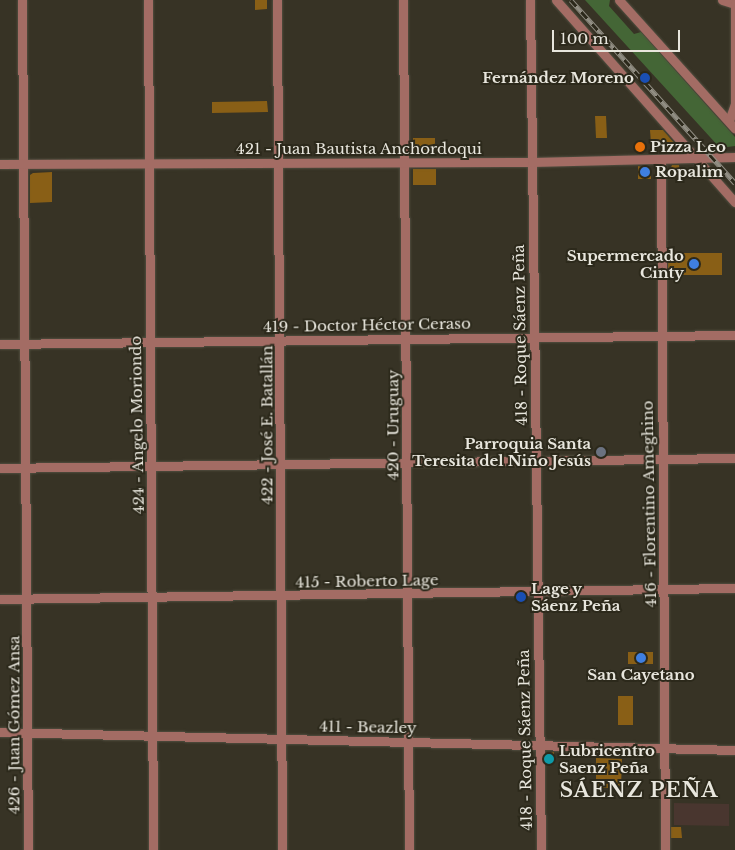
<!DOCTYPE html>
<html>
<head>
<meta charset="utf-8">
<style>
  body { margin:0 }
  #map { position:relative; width:735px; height:850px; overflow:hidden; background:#373325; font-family:"Libre Baskerville",serif }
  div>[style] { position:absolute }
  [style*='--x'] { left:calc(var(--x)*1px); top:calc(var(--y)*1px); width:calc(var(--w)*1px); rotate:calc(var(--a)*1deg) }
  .education>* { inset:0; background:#49362f }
  .green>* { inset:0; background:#446636 }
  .building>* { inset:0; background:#895f16 }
  .roads { filter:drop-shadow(0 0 1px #535042) drop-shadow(0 0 1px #535042) }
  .minor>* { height:9px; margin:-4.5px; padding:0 4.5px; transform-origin:4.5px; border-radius:4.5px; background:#a36c64 }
  .rail>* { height:4.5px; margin-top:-2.25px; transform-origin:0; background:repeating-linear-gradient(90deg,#2c291b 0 8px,#918e83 0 16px); box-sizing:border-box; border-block:1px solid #918e83 }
  .dots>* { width:14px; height:14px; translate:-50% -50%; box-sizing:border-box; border:2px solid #2c291b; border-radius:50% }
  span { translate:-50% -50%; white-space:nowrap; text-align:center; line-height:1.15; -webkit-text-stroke:4px #2c291b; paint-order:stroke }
  .poi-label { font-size:15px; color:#e8e6dd; font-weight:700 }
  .right { translate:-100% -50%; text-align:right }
  .left { translate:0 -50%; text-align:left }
  .street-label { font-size:15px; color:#e8e6dd }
  .district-label { font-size:20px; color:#e8e6dd; font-weight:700; letter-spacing:1px }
  .scale { position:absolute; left:552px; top:30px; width:128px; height:22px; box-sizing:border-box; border:2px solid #e8e6dd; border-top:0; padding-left:6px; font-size:15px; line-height:18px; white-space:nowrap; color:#e8e6dd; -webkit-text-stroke:4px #2c291b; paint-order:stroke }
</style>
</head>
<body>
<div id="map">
  <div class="education">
    <div style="clip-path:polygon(674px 803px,729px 804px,729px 826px,674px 825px)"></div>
  </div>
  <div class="green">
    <div style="clip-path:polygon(585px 0,610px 0,609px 6px,634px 34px,641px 32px,735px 137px,735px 146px,720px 148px)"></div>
  </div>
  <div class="building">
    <div style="clip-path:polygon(255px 0,267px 0,267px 9px,255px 10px)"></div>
    <div style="clip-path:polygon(267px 101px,268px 112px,212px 113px,212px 102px)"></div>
    <div style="clip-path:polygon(595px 116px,606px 116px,607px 138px,596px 138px)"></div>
    <div style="clip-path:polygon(650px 130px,663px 130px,675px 144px,651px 144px)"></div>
    <div style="clip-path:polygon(413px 138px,435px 138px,435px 150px,413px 150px)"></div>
    <div style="clip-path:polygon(672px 165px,679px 165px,680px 175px,668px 175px)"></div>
    <div style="clip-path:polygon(638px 166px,651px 169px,651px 179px,638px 179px)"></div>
    <div style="clip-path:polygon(413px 169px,436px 169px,436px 185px,413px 185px)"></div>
    <div style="clip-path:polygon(52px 172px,52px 202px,30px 203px,30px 175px,33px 173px)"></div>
    <div style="clip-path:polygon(668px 253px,722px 253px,722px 275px,668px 275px)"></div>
    <div style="clip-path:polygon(628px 652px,653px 652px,653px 664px,628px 664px)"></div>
    <div style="clip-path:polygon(618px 696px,633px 696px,633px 725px,618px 725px)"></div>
    <div style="clip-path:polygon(554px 752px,554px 763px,546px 762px,546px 754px)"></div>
    <div style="clip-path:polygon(596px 758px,622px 759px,621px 788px,596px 788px)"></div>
    <div style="clip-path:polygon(671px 827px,681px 827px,682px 838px,671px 838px)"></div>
  </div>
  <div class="roads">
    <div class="minor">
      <div style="--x:22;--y:0;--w:850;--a:89.6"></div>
      <div style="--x:148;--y:0;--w:850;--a:89.66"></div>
      <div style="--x:277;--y:0;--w:850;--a:89.66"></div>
      <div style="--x:403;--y:0;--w:850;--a:89.6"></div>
      <div style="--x:530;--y:0;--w:850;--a:89.26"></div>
      <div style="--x:556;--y:0;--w:270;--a:48.5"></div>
      <div style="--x:619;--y:0;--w:173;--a:48"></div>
      <div style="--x:722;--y:0;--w:14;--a:17"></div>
      <div style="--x:729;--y:121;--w:18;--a:-71"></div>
      <div style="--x:735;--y:104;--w:100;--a:-90"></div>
      <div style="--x:661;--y:159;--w:691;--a:89.67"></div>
      <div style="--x:0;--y:164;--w:532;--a:-0.22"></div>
      <div style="--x:532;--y:162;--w:203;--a:-1.4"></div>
      <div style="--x:0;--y:344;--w:735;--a:-0.7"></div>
      <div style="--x:0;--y:468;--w:735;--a:-0.78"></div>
      <div style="--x:0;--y:599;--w:735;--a:-0.86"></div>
      <div style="--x:0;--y:732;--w:735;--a:1.4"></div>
    </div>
  </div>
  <div class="rail">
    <div style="--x:571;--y:0;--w:246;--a:48.1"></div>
  </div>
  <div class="dots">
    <div style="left:645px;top:78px;background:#1a4fb4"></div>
    <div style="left:640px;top:147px;background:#e8710a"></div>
    <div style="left:645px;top:172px;background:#3f7fe0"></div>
    <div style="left:694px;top:264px;background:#3f7fe0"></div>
    <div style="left:601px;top:452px;background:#6b7280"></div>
    <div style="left:521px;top:597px;background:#1a4fb4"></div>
    <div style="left:641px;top:658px;background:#3f7fe0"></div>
    <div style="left:549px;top:759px;background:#0f9aa8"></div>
  </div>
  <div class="poi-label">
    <span class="right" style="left:634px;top:78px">Fernández Moreno</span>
    <span class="left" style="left:650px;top:147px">Pizza Leo</span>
    <span class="left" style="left:655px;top:172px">Ropalim</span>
    <span class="right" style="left:684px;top:264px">Supermercado<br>Cinty</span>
    <span class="right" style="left:591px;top:452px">Parroquia Santa<br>Teresita del Niño Jesús</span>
    <span class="left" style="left:531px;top:597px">Lage y<br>Sáenz Peña</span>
    <span style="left:641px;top:675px">San Cayetano</span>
    <span class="left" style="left:559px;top:759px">Lubricentro<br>Saenz Peña</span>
  </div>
  <div class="street-label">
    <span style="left:359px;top:149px">421 - Juan Bautista Anchordoqui</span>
    <span style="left:367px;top:325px;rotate:-1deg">419 - Doctor Héctor Ceraso</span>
    <span style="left:520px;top:335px;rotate:-91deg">418 - Roque Sáenz Peña</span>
    <span style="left:137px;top:425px;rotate:-91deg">424 - Angelo Moriondo</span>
    <span style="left:267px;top:425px;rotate:-90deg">422 - José E. Batallán</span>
    <span style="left:393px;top:425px;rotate:-90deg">420 - Uruguay</span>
    <span style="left:649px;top:504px;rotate:-91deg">416 - Florentino Ameghino</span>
    <span style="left:367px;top:581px;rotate:-1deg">415 - Roberto Lage</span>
    <span style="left:14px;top:725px;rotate:-90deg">426 - Juan Gómez Ansa</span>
    <span style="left:368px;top:727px;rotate:1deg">411 - Beazley</span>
    <span style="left:525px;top:740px;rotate:-91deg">418 - Roque Sáenz Peña</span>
  </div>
  <div class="district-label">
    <span style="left:639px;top:790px">SÁENZ PEÑA</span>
  </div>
  <div class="scale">100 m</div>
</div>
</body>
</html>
